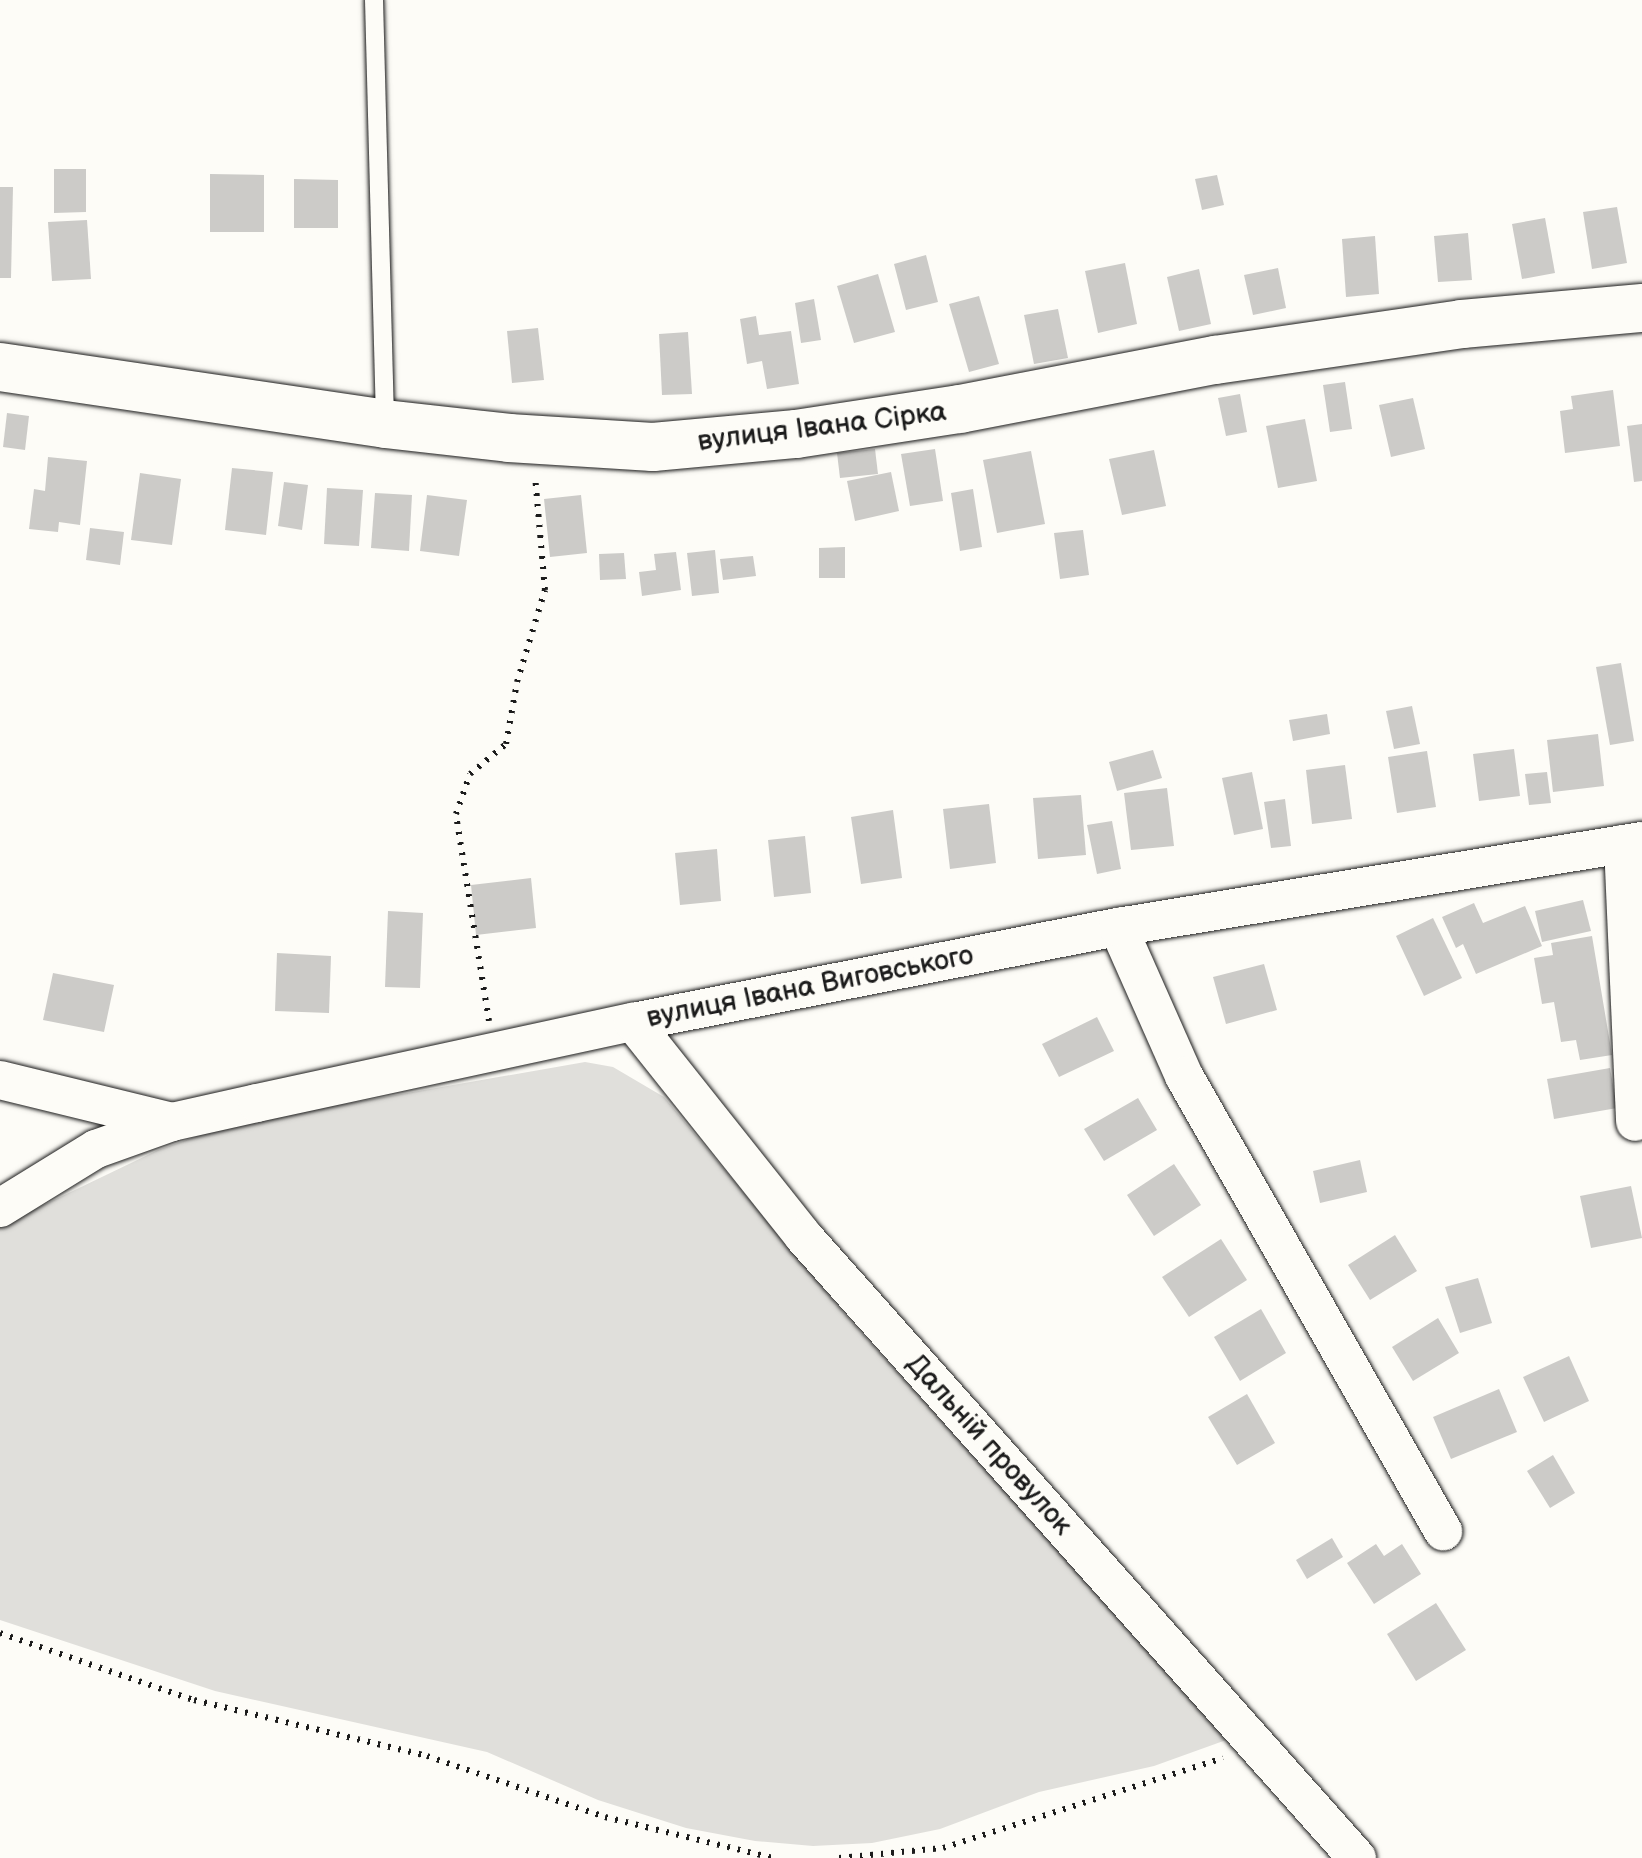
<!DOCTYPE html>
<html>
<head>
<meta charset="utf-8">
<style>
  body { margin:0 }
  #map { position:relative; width:1642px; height:1858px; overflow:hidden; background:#fdfcf7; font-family:"Balsamiq Sans",sans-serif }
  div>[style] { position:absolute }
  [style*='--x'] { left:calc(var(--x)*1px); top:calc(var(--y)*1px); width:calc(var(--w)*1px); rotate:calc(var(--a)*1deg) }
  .green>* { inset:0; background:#e0dfdb }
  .building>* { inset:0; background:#cccbc8 }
  .path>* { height:6px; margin-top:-3px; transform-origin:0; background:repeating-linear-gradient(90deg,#1c1c1c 0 2.5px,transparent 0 10.5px) }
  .roads { filter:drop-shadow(0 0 2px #1c1c1c) drop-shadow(0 0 2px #1c1c1c) }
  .service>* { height:18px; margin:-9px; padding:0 9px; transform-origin:9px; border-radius:9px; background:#fdfcf7 }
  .minor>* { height:38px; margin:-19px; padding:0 19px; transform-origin:19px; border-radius:19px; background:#fdfcf7 }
  .tertiary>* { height:48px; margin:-24px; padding:0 24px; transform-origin:24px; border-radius:24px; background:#fdfcf7 }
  span { translate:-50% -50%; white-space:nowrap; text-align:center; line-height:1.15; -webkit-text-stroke:8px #fdfcf7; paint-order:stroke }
  .street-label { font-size:28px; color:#1c1c1c }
</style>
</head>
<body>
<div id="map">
  <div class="green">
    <div style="clip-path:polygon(585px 1062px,613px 1067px,664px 1097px,842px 1311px,1229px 1739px,1154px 1766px,1039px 1792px,940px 1829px,872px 1843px,813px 1846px,755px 1841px,686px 1828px,598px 1800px,487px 1752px,215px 1691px,0 1620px,0 1226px,158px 1150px,212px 1131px,276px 1116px)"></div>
  </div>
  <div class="building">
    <div style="clip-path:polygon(54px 169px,86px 169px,86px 212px,54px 213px)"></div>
    <div style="clip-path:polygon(210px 174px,264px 175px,264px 232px,210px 232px)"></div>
    <div style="clip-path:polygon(1217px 175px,1224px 205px,1202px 210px,1195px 179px)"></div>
    <div style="clip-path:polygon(294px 179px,338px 180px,338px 228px,294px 228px)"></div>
    <div style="clip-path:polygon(0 187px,13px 187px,11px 278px,0 278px)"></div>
    <div style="clip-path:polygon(1617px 207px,1627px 263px,1592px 269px,1583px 212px)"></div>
    <div style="clip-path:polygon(1545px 218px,1555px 273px,1522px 279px,1512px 224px)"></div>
    <div style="clip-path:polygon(87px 220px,91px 279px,52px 281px,48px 222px)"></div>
    <div style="clip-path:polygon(1468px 233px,1472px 280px,1438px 282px,1434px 236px)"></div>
    <div style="clip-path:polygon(1375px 236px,1379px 294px,1346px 297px,1342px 239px)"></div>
    <div style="clip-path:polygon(926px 255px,938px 302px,906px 310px,894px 264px)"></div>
    <div style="clip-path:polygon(1125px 263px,1137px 324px,1098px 333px,1085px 271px)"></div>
    <div style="clip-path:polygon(1278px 268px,1286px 308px,1253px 315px,1244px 275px)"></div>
    <div style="clip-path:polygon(1199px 269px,1211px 324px,1179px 331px,1167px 277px)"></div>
    <div style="clip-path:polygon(878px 274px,895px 332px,854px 343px,837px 286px)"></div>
    <div style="clip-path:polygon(979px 296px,999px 364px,969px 372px,949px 304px)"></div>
    <div style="clip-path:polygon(814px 299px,821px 340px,801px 343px,795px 303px)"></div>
    <div style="clip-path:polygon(1058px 309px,1068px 358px,1034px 364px,1024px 315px)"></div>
    <div style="clip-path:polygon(756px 316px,759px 335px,791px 331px,799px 384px,767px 389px,762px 361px,747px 364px,740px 319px)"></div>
    <div style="clip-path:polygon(538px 328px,544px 380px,512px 383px,507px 331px)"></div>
    <div style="clip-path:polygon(688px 332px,692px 394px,662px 395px,659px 334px)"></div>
    <div style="clip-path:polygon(1345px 382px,1352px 429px,1330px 432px,1323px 385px)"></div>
    <div style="clip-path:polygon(1613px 390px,1620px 446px,1565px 453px,1560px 411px,1573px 409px,1571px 396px)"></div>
    <div style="clip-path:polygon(1240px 394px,1247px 432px,1226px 436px,1218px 398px)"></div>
    <div style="clip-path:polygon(1413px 398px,1425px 449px,1391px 457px,1379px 405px)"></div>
    <div style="clip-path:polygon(7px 413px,29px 416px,25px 450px,3px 447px)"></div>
    <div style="clip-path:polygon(1305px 419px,1317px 481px,1278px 488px,1266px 426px)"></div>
    <div style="clip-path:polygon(1642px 424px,1642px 481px,1634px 482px,1627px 426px)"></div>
    <div style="clip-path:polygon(875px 449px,878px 474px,840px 478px,837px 453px)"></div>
    <div style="clip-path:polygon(935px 449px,943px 501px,910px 506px,901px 454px)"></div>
    <div style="clip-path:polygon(1154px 450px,1166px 506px,1122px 515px,1109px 459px)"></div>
    <div style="clip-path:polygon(1031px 451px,1045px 524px,997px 533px,983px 460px)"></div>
    <div style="clip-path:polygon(48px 457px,87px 461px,80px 525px,59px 522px,58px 532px,29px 529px,34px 489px,45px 491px)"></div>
    <div style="clip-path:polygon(232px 468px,273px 472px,266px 535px,225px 530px)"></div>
    <div style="clip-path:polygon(891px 472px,899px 511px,855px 521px,847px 481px)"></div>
    <div style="clip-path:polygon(140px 473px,181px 479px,172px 545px,131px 540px)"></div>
    <div style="clip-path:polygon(284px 482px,308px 485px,302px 530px,278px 526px)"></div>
    <div style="clip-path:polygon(327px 488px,363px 490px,359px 546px,324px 544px)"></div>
    <div style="clip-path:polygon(973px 489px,982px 547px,960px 551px,951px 493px)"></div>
    <div style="clip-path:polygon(375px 493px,412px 495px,409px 551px,371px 548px)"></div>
    <div style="clip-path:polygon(427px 495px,467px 500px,459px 556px,420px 551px)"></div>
    <div style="clip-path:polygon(581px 495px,587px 553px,550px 557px,544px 499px)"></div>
    <div style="clip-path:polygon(90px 528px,124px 532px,120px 565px,86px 560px)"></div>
    <div style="clip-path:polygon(1083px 530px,1089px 575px,1060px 579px,1054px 533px)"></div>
    <div style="clip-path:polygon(845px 547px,845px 578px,819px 578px,819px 548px)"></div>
    <div style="clip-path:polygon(715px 550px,719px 593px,692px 596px,687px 553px)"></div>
    <div style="clip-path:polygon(676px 552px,681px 590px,642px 596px,639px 572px,656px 570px,654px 554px)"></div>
    <div style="clip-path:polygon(624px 553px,626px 579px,600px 580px,599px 554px)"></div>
    <div style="clip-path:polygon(753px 556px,756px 576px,723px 580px,720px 559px)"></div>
    <div style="clip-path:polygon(1621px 663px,1634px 741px,1610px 745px,1596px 667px)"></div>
    <div style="clip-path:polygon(1412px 706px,1420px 744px,1394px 749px,1386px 711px)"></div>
    <div style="clip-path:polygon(1327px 714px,1330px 734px,1293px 741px,1289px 720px)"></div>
    <div style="clip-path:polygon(1598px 734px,1604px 786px,1553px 792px,1547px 740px)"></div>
    <div style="clip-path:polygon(1514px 749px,1520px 796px,1479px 801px,1473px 754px)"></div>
    <div style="clip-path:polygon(1153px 750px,1162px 778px,1117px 791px,1109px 762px)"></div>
    <div style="clip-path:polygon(1427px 751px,1436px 807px,1397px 813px,1388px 757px)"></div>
    <div style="clip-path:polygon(1345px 765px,1352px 819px,1312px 824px,1306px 770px)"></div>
    <div style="clip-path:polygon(1252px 772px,1263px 829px,1234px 835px,1222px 778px)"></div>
    <div style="clip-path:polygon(1547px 772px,1551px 803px,1529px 805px,1525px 774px)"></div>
    <div style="clip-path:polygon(1167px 788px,1174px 846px,1131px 850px,1124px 793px)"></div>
    <div style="clip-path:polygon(1081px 795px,1086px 855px,1038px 859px,1033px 798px)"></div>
    <div style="clip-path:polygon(1285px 799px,1291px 846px,1271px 848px,1264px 802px)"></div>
    <div style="clip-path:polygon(989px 804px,996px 863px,950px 869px,943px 809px)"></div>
    <div style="clip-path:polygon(893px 810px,902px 878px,861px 884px,851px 817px)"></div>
    <div style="clip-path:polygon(1112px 821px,1121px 869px,1097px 874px,1087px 825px)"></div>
    <div style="clip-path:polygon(805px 836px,811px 893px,774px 897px,768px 840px)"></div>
    <div style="clip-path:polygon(717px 849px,721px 901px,680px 905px,675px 853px)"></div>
    <div style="clip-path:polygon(531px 878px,536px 928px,476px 935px,471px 885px)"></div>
    <div style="clip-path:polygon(1583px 900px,1591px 931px,1542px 942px,1535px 911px)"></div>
    <div style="clip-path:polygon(1474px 903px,1483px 923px,1525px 906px,1542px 946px,1476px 974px,1463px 944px,1456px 948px,1442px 917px)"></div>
    <div style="clip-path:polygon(388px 911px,423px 913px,420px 988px,385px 987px)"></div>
    <div style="clip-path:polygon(1433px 918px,1462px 978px,1424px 996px,1396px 936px)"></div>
    <div style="clip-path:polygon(1592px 936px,1612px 1055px,1580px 1060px,1576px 1040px,1561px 1042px,1554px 1002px,1542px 1004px,1534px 958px,1553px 955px,1551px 943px)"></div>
    <div style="clip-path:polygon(277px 953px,331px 956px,329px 1013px,275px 1011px)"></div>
    <div style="clip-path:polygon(1264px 964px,1277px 1010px,1226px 1024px,1213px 977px)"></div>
    <div style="clip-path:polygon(53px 973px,114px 985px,104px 1032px,43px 1020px)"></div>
    <div style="clip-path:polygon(1097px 1017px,1114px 1051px,1059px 1077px,1042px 1044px)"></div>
    <div style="clip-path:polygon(1610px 1068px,1617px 1108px,1554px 1119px,1547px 1079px)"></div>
    <div style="clip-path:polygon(1138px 1098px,1157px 1130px,1104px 1161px,1084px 1129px)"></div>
    <div style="clip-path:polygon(1360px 1160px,1367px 1192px,1320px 1203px,1313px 1171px)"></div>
    <div style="clip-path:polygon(1174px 1164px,1201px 1205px,1154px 1236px,1127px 1195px)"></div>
    <div style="clip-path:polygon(1631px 1186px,1642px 1238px,1591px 1248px,1580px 1196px)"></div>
    <div style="clip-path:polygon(1395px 1235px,1417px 1271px,1370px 1300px,1348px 1265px)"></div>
    <div style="clip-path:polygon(1221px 1239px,1247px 1280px,1189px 1317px,1162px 1277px)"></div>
    <div style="clip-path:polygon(1478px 1278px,1492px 1323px,1460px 1333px,1445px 1287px)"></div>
    <div style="clip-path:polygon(1261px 1309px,1286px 1353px,1240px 1381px,1214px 1337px)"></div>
    <div style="clip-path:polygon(1438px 1318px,1459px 1353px,1413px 1381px,1392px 1347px)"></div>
    <div style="clip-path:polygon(1569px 1356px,1589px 1401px,1544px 1422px,1523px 1377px)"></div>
    <div style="clip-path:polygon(1499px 1389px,1517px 1432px,1451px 1459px,1433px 1417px)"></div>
    <div style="clip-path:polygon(1247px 1394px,1275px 1443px,1237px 1465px,1208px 1417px)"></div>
    <div style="clip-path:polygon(1553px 1455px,1575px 1493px,1550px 1508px,1527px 1471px)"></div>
    <div style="clip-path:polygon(1332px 1538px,1343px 1557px,1307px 1579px,1296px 1560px)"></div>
    <div style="clip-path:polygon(1376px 1544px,1384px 1556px,1402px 1544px,1421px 1574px,1374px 1604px,1347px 1563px)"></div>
    <div style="clip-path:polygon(1436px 1603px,1466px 1650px,1416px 1681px,1387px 1634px)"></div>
  </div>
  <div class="path">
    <div style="--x:489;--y:1021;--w:210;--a:-99.1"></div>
    <div style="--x:456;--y:814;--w:42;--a:-70.7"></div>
    <div style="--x:470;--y:774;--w:47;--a:-39.8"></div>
    <div style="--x:506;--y:744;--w:63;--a:-79.9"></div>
    <div style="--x:517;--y:682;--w:96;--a:-73.1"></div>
    <div style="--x:545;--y:590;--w:114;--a:-95"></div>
    <div style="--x:0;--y:1633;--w:205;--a:19.1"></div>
    <div style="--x:194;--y:1700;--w:240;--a:13.5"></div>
    <div style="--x:427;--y:1756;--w:188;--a:18.9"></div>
    <div style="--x:605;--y:1817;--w:173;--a:13.7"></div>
    <div style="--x:839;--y:1858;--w:104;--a:-5.5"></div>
    <div style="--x:943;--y:1848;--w:294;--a:-17.8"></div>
  </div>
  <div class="roads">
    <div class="service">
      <div style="--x:374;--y:0;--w:423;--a:88.5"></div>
    </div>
    <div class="minor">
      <div style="--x:1623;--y:844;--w:278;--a:87.5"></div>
      <div style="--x:1118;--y:927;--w:163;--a:66.1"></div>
      <div style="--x:1184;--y:1076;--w:524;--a:60.35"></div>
      <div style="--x:633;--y:1022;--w:273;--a:51.5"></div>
      <div style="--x:803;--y:1236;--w:833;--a:48.31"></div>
      <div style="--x:0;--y:1080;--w:177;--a:13.7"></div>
      <div style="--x:0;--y:1208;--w:113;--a:-31.6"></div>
      <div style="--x:96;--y:1149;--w:81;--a:-19.6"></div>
      <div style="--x:172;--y:1122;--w:87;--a:-12.6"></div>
      <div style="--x:257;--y:1103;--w:385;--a:-12.2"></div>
      <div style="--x:633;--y:1022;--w:494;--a:-11.1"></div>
      <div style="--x:1118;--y:927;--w:531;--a:-9.32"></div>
    </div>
    <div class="tertiary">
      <div style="--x:0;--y:367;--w:389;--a:8.4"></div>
      <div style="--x:385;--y:424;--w:125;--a:6.4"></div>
      <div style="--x:509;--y:438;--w:144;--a:3.6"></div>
      <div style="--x:653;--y:447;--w:144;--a:-5.2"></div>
      <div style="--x:796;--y:434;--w:166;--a:-8.7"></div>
      <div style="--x:960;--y:409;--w:260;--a:-10.9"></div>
      <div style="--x:1215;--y:360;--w:250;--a:-8.3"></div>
      <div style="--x:1462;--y:324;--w:181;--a:-5.1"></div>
    </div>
  </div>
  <div class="street-label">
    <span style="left:822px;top:427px;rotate:-7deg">вулиця Івана Сірка</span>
    <span style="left:810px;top:987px;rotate:-11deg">вулиця Івана Виговського</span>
    <span style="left:989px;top:1445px;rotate:48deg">Дальній провулок</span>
  </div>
</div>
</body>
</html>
